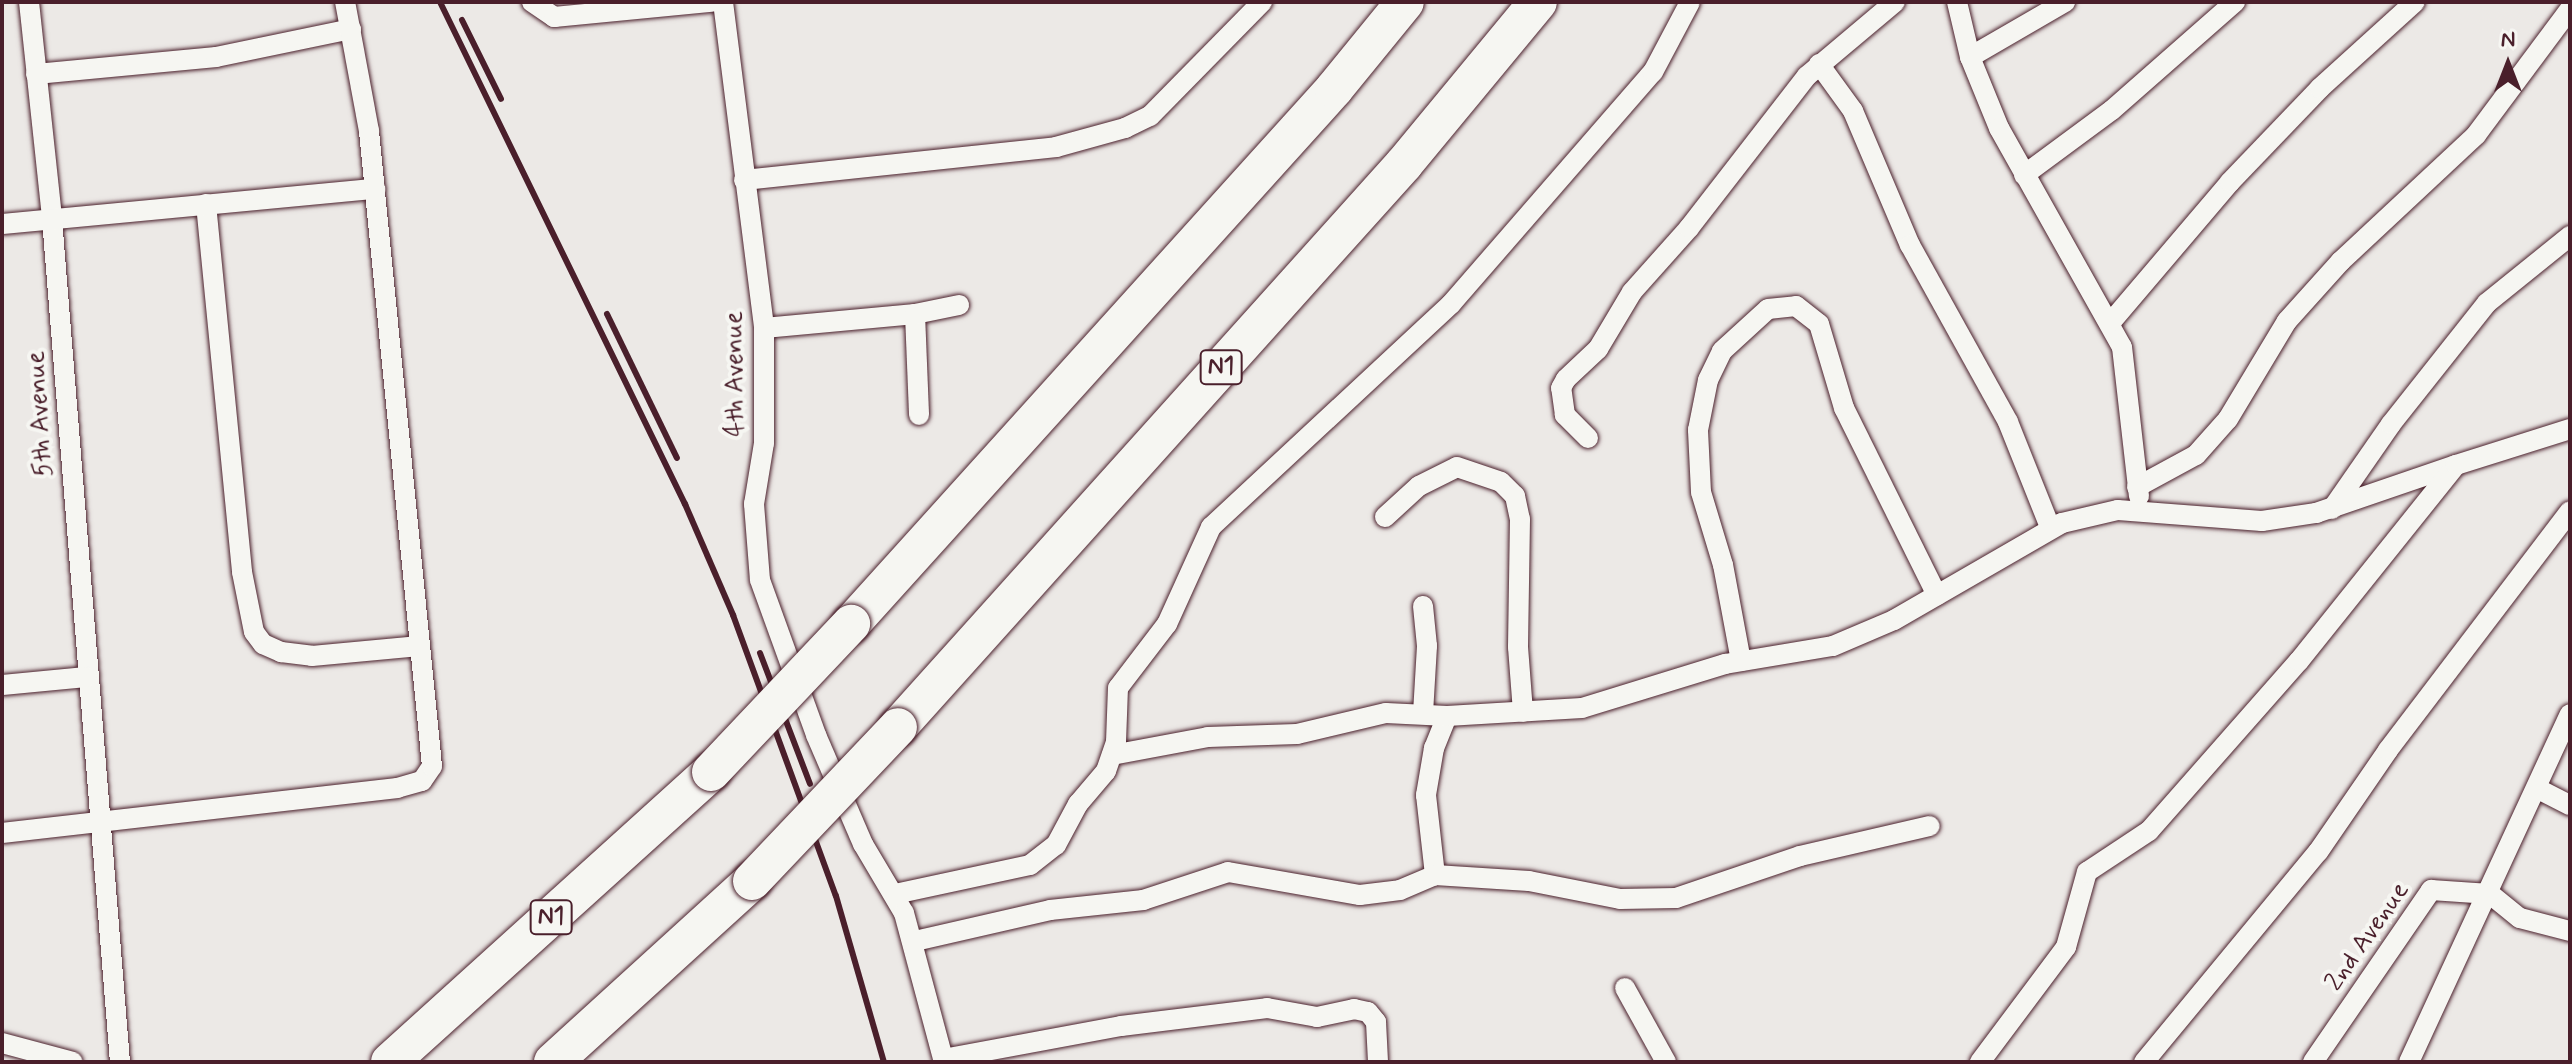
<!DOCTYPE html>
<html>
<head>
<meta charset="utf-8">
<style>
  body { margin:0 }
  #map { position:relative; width:2572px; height:1064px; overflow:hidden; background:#ece9e6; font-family:Mynerve,sans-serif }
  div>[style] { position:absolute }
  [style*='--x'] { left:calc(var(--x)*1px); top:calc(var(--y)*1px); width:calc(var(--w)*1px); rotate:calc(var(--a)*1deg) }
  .roads { filter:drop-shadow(0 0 2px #4a1f2b) drop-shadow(0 0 2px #4a1f2b) }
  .minor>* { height:20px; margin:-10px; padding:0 10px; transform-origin:10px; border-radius:10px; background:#f6f6f2 }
  .motorway>* { height:38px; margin:-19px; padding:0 19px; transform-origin:19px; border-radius:19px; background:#f6f6f2 }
  .rail>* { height:6px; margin:-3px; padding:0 3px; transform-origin:3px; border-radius:3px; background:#4a1f2b }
  .bridges { filter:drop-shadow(0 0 2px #4a1f2b) drop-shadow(0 0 2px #4a1f2b) }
  .motorway-bridge>* { height:38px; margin:-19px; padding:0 19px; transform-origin:19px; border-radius:19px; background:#f6f6f2 }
  span { translate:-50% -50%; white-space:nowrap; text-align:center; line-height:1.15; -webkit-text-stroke:8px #f6f6f2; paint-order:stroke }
  .shield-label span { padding:2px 6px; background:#f6f6f2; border:2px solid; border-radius:6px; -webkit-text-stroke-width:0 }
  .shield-label { font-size:24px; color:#4a1f2b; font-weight:700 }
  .street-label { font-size:26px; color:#4a1f2b }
  .frame { position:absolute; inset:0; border:4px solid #4a1f2b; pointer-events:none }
  .north { position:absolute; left:2468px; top:24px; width:80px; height:80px; -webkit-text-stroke:6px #f6f6f2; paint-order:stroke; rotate:0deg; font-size:22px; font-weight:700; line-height:32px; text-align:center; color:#4a1f2b }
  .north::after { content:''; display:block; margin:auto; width:28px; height:36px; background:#4a1f2b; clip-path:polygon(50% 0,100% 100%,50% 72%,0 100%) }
</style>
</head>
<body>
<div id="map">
  <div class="roads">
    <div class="minor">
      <div style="--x:29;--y:2;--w:218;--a:83.9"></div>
      <div style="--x:52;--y:219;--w:846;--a:85.39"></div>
      <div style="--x:532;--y:2;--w:27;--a:34"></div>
      <div style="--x:554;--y:17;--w:158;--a:-5.5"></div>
      <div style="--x:723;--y:2;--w:329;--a:82.8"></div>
      <div style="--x:764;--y:328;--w:115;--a:90"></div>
      <div style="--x:764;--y:443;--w:62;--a:99.3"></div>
      <div style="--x:754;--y:504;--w:76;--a:85.5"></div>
      <div style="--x:760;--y:580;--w:165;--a:70.1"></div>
      <div style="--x:816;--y:735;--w:119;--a:66.7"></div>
      <div style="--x:863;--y:844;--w:80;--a:59.3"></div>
      <div style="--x:904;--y:913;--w:154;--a:75"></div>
      <div style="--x:1957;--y:2;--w:57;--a:76.7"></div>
      <div style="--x:1970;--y:57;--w:77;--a:67.8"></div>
      <div style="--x:1999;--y:128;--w:251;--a:60.7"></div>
      <div style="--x:2122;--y:347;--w:150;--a:83.5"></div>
      <div style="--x:1970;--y:57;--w:110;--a:-30.1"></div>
      <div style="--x:1819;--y:64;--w:58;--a:54.1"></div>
      <div style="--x:1853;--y:111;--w:146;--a:67"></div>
      <div style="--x:1910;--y:245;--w:202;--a:61"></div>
      <div style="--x:2008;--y:422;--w:113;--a:68.2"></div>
      <div style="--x:36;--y:74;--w:181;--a:-5.4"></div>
      <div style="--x:216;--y:57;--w:138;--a:-11.7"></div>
      <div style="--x:2024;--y:175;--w:109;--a:-36.5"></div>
      <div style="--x:2112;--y:110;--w:164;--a:-41.3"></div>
      <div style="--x:744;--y:180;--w:314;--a:-6"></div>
      <div style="--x:1056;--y:147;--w:72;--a:-15.4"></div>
      <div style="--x:1125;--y:128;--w:28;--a:-26"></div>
      <div style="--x:1150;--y:116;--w:160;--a:-45.5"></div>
      <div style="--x:206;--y:204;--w:370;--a:84.4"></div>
      <div style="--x:242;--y:572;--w:61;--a:78.7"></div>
      <div style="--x:254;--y:632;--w:15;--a:53"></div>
      <div style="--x:263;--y:644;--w:20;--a:24"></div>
      <div style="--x:281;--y:652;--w:31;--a:7"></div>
      <div style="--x:312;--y:656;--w:108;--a:-5.3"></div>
      <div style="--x:2;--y:224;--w:375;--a:-5.4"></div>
      <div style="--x:915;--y:314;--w:101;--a:87.7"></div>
      <div style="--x:2111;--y:322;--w:184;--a:-49.6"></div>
      <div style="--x:2230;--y:182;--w:130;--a:-46.2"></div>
      <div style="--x:2320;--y:88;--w:128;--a:-42.2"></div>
      <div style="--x:764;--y:328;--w:152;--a:-5.3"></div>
      <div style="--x:915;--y:314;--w:45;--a:-11.6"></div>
      <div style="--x:1588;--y:438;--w:33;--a:-135"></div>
      <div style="--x:1565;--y:415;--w:27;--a:-98"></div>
      <div style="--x:1561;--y:388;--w:10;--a:-61"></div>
      <div style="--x:1566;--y:379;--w:44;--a:-43.2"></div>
      <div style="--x:1598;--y:349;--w:66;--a:-59.2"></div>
      <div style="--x:1632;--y:292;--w:86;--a:-48.3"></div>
      <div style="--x:1689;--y:228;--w:192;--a:-52.2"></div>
      <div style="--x:1807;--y:76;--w:115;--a:-40.1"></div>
      <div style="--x:2137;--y:487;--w:67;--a:-28.5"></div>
      <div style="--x:2196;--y:455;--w:48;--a:-48.4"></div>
      <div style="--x:2228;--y:419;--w:114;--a:-59"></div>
      <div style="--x:2287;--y:321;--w:81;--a:-48"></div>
      <div style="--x:2341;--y:261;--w:185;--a:-43"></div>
      <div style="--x:2476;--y:135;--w:157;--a:-53.3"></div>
      <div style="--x:2332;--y:509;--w:103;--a:-55.2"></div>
      <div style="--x:2391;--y:424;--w:154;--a:-51.6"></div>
      <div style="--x:2487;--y:303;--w:107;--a:-38.9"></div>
      <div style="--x:1385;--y:517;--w:46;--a:-42.4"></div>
      <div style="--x:1419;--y:486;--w:42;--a:-26.6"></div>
      <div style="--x:1457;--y:467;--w:46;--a:18.8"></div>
      <div style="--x:1501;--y:482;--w:20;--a:45"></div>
      <div style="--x:1515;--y:496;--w:24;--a:78"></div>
      <div style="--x:1520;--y:519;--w:128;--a:90.9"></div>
      <div style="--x:1518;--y:647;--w:65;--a:85.6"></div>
      <div style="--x:1423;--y:606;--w:40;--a:84.3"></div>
      <div style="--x:1427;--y:646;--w:68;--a:93.4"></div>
      <div style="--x:1741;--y:661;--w:98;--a:-100.6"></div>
      <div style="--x:1723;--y:565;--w:76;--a:-106.8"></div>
      <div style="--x:1701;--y:492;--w:62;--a:-92.8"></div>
      <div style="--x:1698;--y:430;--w:51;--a:-78.7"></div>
      <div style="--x:1708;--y:380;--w:32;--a:-64"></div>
      <div style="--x:1722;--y:351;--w:62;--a:-42.4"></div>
      <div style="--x:1768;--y:309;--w:28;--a:-6"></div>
      <div style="--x:1796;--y:306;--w:29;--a:38"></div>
      <div style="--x:1819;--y:324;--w:88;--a:73.4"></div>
      <div style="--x:1844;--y:408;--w:209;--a:63.6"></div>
      <div style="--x:2;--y:685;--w:85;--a:-5.4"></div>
      <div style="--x:1447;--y:716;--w:35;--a:112"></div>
      <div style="--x:1434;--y:748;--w:48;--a:99.7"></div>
      <div style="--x:1426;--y:795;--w:81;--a:83.6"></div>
      <div style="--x:1435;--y:875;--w:94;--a:3.7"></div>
      <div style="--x:1529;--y:881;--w:93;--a:11.2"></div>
      <div style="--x:1620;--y:899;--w:56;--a:-1"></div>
      <div style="--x:1676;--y:898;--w:131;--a:-18.7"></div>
      <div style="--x:1800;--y:856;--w:133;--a:-13"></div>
      <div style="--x:1112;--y:755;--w:98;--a:-10.6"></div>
      <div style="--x:1208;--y:737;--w:89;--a:-1.9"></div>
      <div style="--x:1297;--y:734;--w:91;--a:-13.3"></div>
      <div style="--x:1386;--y:713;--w:61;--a:2.8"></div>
      <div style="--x:1447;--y:716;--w:135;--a:-3.4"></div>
      <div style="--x:1582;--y:708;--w:150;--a:-17.1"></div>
      <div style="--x:1725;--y:664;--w:109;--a:-9.5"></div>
      <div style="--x:1833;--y:646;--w:66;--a:-23.1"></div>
      <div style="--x:1894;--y:620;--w:194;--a:-30"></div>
      <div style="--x:2062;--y:523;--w:57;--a:-13.1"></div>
      <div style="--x:2118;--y:510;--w:144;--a:4.4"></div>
      <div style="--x:2262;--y:521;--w:55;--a:-8.4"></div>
      <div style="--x:2316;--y:513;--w:148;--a:-18.9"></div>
      <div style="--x:2538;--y:789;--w:36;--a:27"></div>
      <div style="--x:2;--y:833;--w:398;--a:-6.5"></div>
      <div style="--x:397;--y:788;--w:26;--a:-16"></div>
      <div style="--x:422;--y:781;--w:18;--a:-56"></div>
      <div style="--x:432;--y:766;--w:638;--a:-95.67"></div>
      <div style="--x:369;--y:131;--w:131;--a:-100.5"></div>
      <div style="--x:895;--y:894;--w:138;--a:-12.1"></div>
      <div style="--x:1030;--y:865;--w:33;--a:-38"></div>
      <div style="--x:1056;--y:845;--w:47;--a:-61.8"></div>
      <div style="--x:1078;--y:804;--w:43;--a:-49.7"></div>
      <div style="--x:1106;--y:771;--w:31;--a:-71"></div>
      <div style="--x:1116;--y:742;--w:54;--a:-87.9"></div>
      <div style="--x:1118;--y:688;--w:81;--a:-52.6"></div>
      <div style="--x:1167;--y:624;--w:107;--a:-65.6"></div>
      <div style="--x:1211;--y:527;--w:328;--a:-42.9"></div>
      <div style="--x:1451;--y:304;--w:308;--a:-49"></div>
      <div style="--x:1653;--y:72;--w:79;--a:-62.1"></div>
      <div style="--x:915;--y:941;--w:139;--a:-12.9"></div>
      <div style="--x:1050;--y:910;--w:94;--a:-6.1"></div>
      <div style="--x:1143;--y:900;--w:89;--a:-18.2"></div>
      <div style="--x:1228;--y:872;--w:134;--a:9.9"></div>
      <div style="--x:1360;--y:895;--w:40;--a:-7.1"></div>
      <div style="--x:1400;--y:890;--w:38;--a:-23"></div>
      <div style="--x:1625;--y:988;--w:85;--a:61"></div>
      <div style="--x:2;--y:1043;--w:73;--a:15"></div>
      <div style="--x:943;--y:1059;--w:181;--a:-10.5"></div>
      <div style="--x:1121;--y:1026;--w:147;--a:-7"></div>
      <div style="--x:1267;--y:1008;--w:51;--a:10.2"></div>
      <div style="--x:1317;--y:1017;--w:38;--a:-12"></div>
      <div style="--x:1354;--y:1009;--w:14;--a:12"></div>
      <div style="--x:1368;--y:1012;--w:13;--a:51"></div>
      <div style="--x:1376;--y:1022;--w:40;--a:87.1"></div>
      <div style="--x:1980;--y:1062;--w:144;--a:-53.2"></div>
      <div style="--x:2066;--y:947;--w:78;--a:-74.4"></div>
      <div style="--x:2087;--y:872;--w:74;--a:-33.5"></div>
      <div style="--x:2149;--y:831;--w:227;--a:-48.6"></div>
      <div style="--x:2299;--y:661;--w:251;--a:-51.3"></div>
      <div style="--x:2456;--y:465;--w:120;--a:-17.5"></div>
      <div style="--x:2144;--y:1062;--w:273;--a:-50.4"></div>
      <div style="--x:2318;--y:852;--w:124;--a:-55.5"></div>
      <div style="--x:2388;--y:750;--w:300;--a:-52.7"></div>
      <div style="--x:2313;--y:1062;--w:209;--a:-55.5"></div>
      <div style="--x:2431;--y:890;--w:59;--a:3.9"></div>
      <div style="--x:2490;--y:894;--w:38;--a:39"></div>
      <div style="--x:2520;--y:918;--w:52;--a:14.6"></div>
      <div style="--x:2409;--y:1062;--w:383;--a:-65.2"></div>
    </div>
    <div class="motorway">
      <div style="--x:851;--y:624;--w:721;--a:-47.92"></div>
      <div style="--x:1334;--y:89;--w:112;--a:-50.8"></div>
      <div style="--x:898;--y:727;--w:757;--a:-48.05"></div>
      <div style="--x:1404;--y:164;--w:210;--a:-50.4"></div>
      <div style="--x:390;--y:1062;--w:433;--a:-42.1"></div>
      <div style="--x:553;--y:1062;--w:269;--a:-42.3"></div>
    </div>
  </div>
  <div class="rail">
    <div style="--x:440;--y:2;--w:559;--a:63.99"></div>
    <div style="--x:685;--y:504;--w:121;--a:66.6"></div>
    <div style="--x:733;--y:615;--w:299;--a:69.9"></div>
    <div style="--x:836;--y:896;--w:173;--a:73.9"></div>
    <div style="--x:462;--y:20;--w:88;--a:63.7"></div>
    <div style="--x:607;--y:314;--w:160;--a:64.1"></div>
    <div style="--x:760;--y:653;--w:140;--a:69.1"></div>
  </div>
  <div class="bridges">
    <div class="motorway-bridge">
      <div style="--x:711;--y:772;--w:204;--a:-46.6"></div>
      <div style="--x:752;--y:881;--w:212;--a:-46.5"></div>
    </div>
  </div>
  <div class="shield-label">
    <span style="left:1221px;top:367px">N1</span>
    <span style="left:551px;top:917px">N1</span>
  </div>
  <div class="street-label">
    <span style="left:736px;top:374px;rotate:-91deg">4th Avenue</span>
    <span style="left:41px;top:414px;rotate:-94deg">5th Avenue</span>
    <span style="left:2368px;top:937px;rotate:-55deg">2nd Avenue</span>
  </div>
  <div class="frame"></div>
  <div class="north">N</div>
</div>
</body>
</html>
